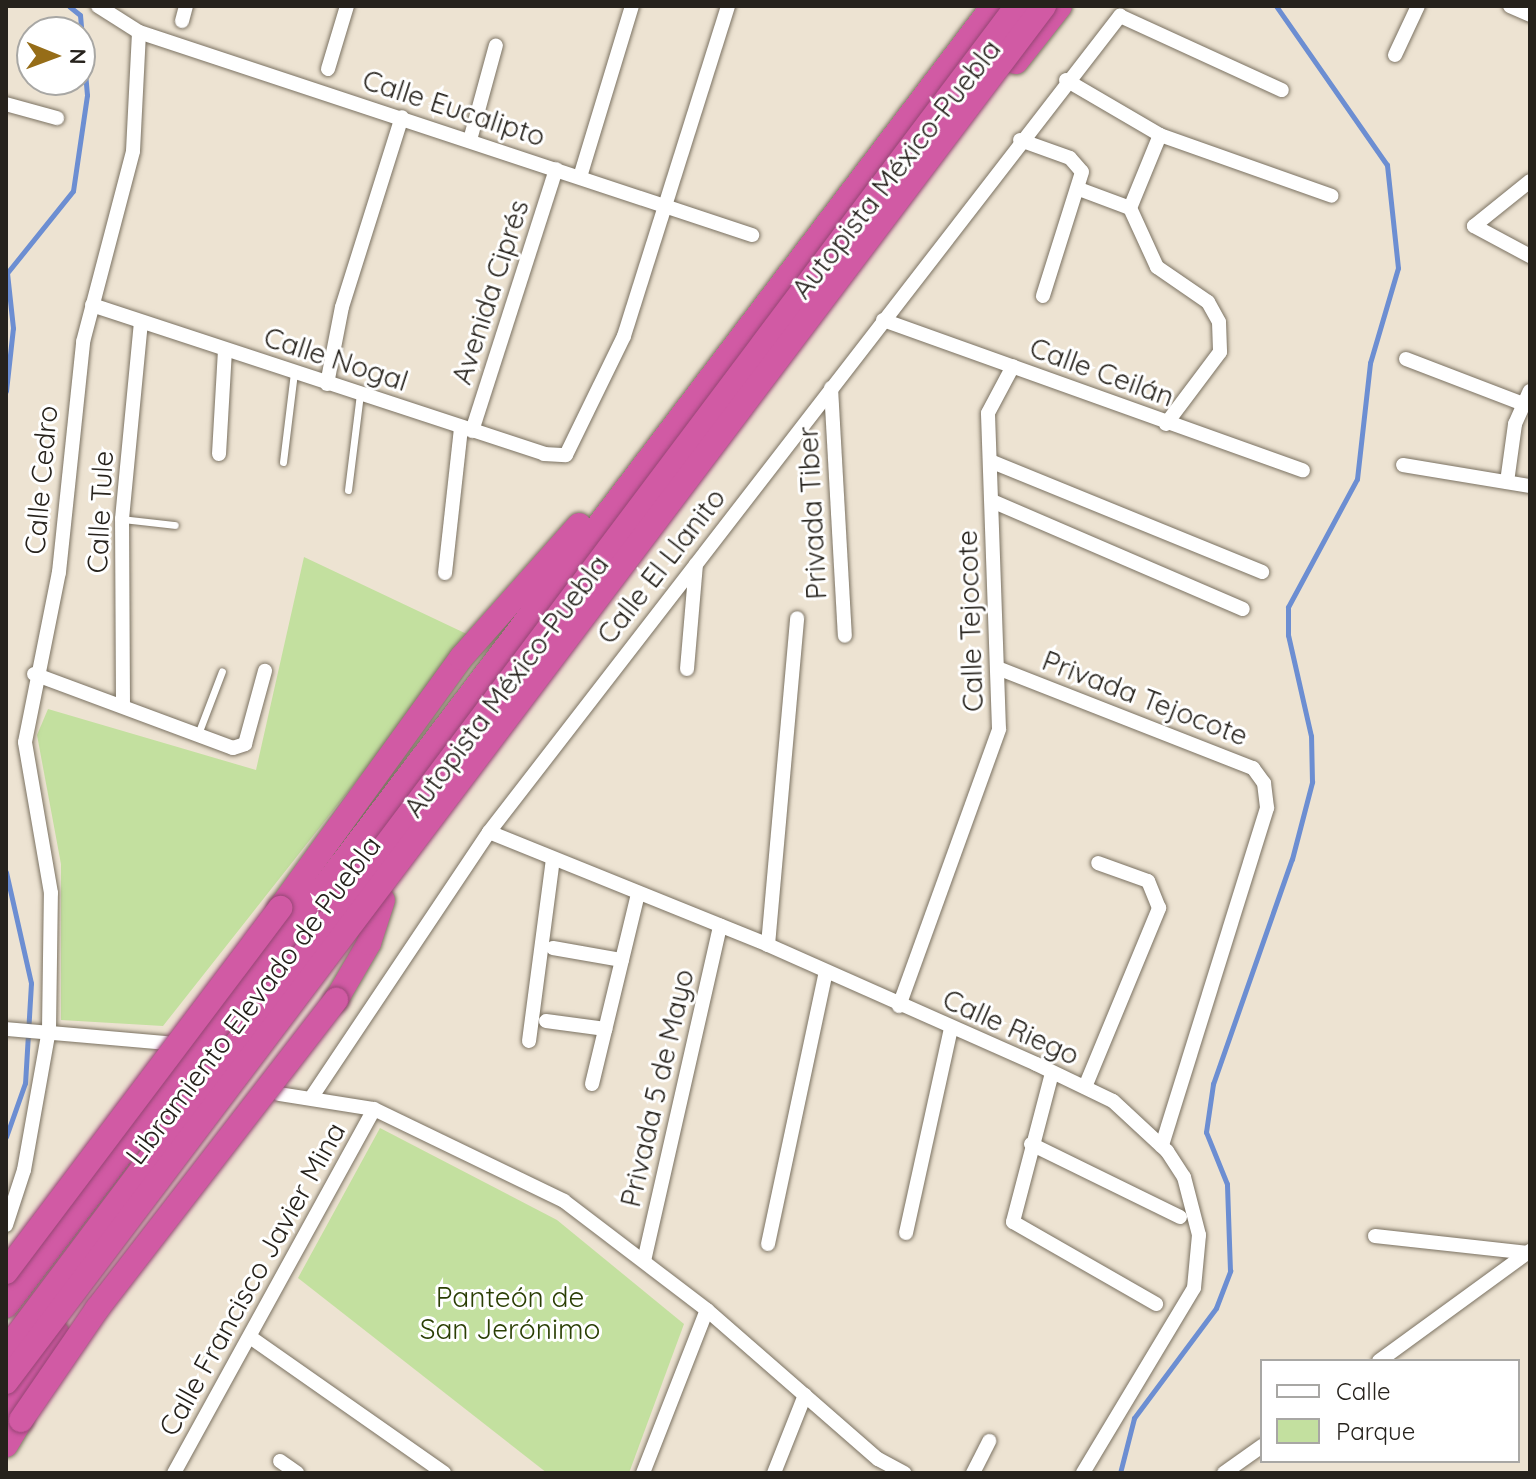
<!DOCTYPE html>
<html>
<head>
<meta charset="utf-8">
<style>
  body { margin:0 }
  #map { position:relative; width:1536px; height:1479px; overflow:hidden; background:#ede3d2; font-family:Quicksand,sans-serif }
  div>[style] { position:absolute }
  [style*='--x'] { left:calc(var(--x)*1px); top:calc(var(--y)*1px); width:calc(var(--w)*1px); rotate:calc(var(--a)*1deg) }
  .green>* { inset:0; background:#c3e09f }
  .stream>* { height:5px; margin:-2.5px; padding:0 2.5px; transform-origin:2.5px; border-radius:2.5px; background:#6c8ed2 }
  .roads { filter:drop-shadow(0 0 2px #7b7262) drop-shadow(0 0 2px #7b7262) }
  .lane>* { height:7px; margin:-3.5px; padding:0 3.5px; transform-origin:3.5px; border-radius:3.5px; background:#fff }
  .street>* { height:14px; margin:-7px; padding:0 7px; transform-origin:7px; border-radius:7px; background:#fff }
  .highway>* { height:24px; margin:-12px; padding:0 12px; transform-origin:12px; border-radius:12px; background:#d15aa4 }
  .bridges { filter:drop-shadow(0 0 2px #954674) drop-shadow(0 0 2px #954674) }
  .highway-bridge>* { height:24px; margin:-12px; padding:0 12px; transform-origin:12px; border-radius:12px; background:#d15aa4 }
  span { translate:-50% -50%; white-space:nowrap; text-align:center; line-height:1.15; -webkit-text-stroke:6px #fff; paint-order:stroke }
  .street-label { font-size:28px; color:#26221c }
  .park-label { font-size:28px; color:#2b3f05 }
  .frame { position:absolute; inset:0; border:8px solid #26221c; pointer-events:none }
  .legend { position:absolute; left:1260px; top:1359px; width:260px; height:104px; box-sizing:border-box; background:#fff; border:2px solid #a8a7a4; margin:0; padding:10px 14px; list-style:none; font-size:24px; color:#26221c }
  .legend li { display:flex; align-items:center; gap:16px; height:40px }
  .legend b { width:40px; border:2px solid #a8a7a4 }
  .north { position:absolute; left:16px; top:16px; width:80px; height:80px; box-sizing:border-box; background:#fff; border:2px solid #a8a7a4; border-radius:50%; rotate:91deg; font-size:22px; font-weight:700; line-height:32px; text-align:center; color:#26221c }
  .north::after { content:''; display:block; margin:auto; width:28px; height:36px; background:#966d18; clip-path:polygon(50% 0,100% 100%,50% 72%,0 100%) }
</style>
</head>
<body>
<div id="map">
  <div class="green">
    <div style="clip-path:polygon(304px 557px,471px 636px,163px 1026px,61px 1020px,61px 864px,37px 735px,48px 709px,256px 770px)"></div>
    <div style="clip-path:polygon(380px 1128px,557px 1220px,684px 1324px,629px 1473px,547px 1473px,298px 1278px)"></div>
  </div>
  <div class="stream">
    <div style="--x:6;--y:391;--w:63;--a:-83.7"></div>
    <div style="--x:13;--y:328;--w:55;--a:-96.2"></div>
    <div style="--x:7;--y:273;--w:105;--a:-51.2"></div>
    <div style="--x:73;--y:191;--w:97;--a:-81.7"></div>
    <div style="--x:87;--y:95;--w:80;--a:-95"></div>
    <div style="--x:80;--y:15;--w:14;--a:-141"></div>
    <div style="--x:6;--y:872;--w:114;--a:77.3"></div>
    <div style="--x:31;--y:983;--w:100;--a:93.4"></div>
    <div style="--x:25;--y:1083;--w:57;--a:109.4"></div>
    <div style="--x:1120;--y:1473;--w:57;--a:-75.7"></div>
    <div style="--x:1134;--y:1418;--w:137;--a:-53.3"></div>
    <div style="--x:1216;--y:1308;--w:40;--a:-69"></div>
    <div style="--x:1230;--y:1271;--w:87;--a:-92"></div>
    <div style="--x:1227;--y:1184;--w:56;--a:-112"></div>
    <div style="--x:1206;--y:1132;--w:49;--a:-81.7"></div>
    <div style="--x:1213;--y:1084;--w:238;--a:-70.7"></div>
    <div style="--x:1292;--y:859;--w:80;--a:-75.4"></div>
    <div style="--x:1312;--y:782;--w:46;--a:-91.2"></div>
    <div style="--x:1311;--y:736;--w:104;--a:-102.8"></div>
    <div style="--x:1288;--y:635;--w:28;--a:-90"></div>
    <div style="--x:1288;--y:607;--w:145;--a:-61.7"></div>
    <div style="--x:1357;--y:479;--w:117;--a:-83.6"></div>
    <div style="--x:1370;--y:363;--w:99;--a:-73.6"></div>
    <div style="--x:1398;--y:268;--w:104;--a:-96.1"></div>
    <div style="--x:1387;--y:165;--w:194;--a:-124.9"></div>
  </div>
  <div class="roads">
    <div class="lane">
      <div style="--x:283;--y:462;--w:91;--a:-83"></div>
      <div style="--x:348;--y:490;--w:97;--a:-82.9"></div>
      <div style="--x:122;--y:519;--w:53;--a:6.5"></div>
      <div style="--x:198;--y:734;--w:67;--a:-69.1"></div>
    </div>
    <div class="street">
      <div style="--x:98;--y:6;--w:49;--a:32.4"></div>
      <div style="--x:139;--y:32;--w:646;--a:18.32"></div>
      <div style="--x:1510;--y:6;--w:22;--a:24"></div>
      <div style="--x:182;--y:21;--w:16;--a:-75"></div>
      <div style="--x:1395;--y:55;--w:54;--a:-64.9"></div>
      <div style="--x:328;--y:69;--w:66;--a:-73.2"></div>
      <div style="--x:1066;--y:80;--w:109;--a:30.3"></div>
      <div style="--x:1160;--y:135;--w:182;--a:19.5"></div>
      <div style="--x:6;--y:104;--w:53;--a:15.4"></div>
      <div style="--x:1160;--y:135;--w:79;--a:112.3"></div>
      <div style="--x:1130;--y:208;--w:65;--a:65.4"></div>
      <div style="--x:1157;--y:267;--w:62;--a:34.5"></div>
      <div style="--x:1208;--y:302;--w:23;--a:61"></div>
      <div style="--x:1219;--y:322;--w:30;--a:88"></div>
      <div style="--x:1220;--y:352;--w:90;--a:126.9"></div>
      <div style="--x:470;--y:140;--w:98;--a:-74.7"></div>
      <div style="--x:1020;--y:140;--w:53;--a:19.8"></div>
      <div style="--x:1070;--y:158;--w:18;--a:49"></div>
      <div style="--x:1082;--y:172;--w:130;--a:107.5"></div>
      <div style="--x:580;--y:177;--w:179;--a:-73.1"></div>
      <div style="--x:1530;--y:181;--w:72;--a:141.2"></div>
      <div style="--x:1474;--y:226;--w:64;--a:28.2"></div>
      <div style="--x:1079;--y:189;--w:54;--a:20.4"></div>
      <div style="--x:92;--y:305;--w:476;--a:18.2"></div>
      <div style="--x:544;--y:454;--w:22;--a:3"></div>
      <div style="--x:566;--y:455;--w:132;--a:-64"></div>
      <div style="--x:624;--y:336;--w:346;--a:-72.5"></div>
      <div style="--x:883;--y:320;--w:446;--a:19.7"></div>
      <div style="--x:1406;--y:359;--w:125;--a:21"></div>
      <div style="--x:327;--y:384;--w:78;--a:-79"></div>
      <div style="--x:342;--y:307;--w:199;--a:-72.5"></div>
      <div style="--x:831;--y:388;--w:248;--a:86.8"></div>
      <div style="--x:472;--y:431;--w:275;--a:-72.2"></div>
      <div style="--x:219;--y:454;--w:104;--a:-86.7"></div>
      <div style="--x:990;--y:461;--w:294;--a:22.2"></div>
      <div style="--x:1403;--y:465;--w:129;--a:9.4"></div>
      <div style="--x:1507;--y:482;--w:59;--a:-82.1"></div>
      <div style="--x:1515;--y:424;--w:36;--a:-66"></div>
      <div style="--x:992;--y:501;--w:273;--a:23.3"></div>
      <div style="--x:445;--y:573;--w:147;--a:-83.7"></div>
      <div style="--x:687;--y:669;--w:105;--a:-85.1"></div>
      <div style="--x:1000;--y:669;--w:272;--a:21.4"></div>
      <div style="--x:1253;--y:768;--w:19;--a:54"></div>
      <div style="--x:1264;--y:783;--w:25;--a:83"></div>
      <div style="--x:1267;--y:808;--w:354;--a:107.3"></div>
      <div style="--x:34;--y:674;--w:212;--a:20.4"></div>
      <div style="--x:233;--y:748;--w:13;--a:-18"></div>
      <div style="--x:245;--y:744;--w:76;--a:-74.7"></div>
      <div style="--x:123;--y:704;--w:185;--a:-90.3"></div>
      <div style="--x:122;--y:519;--w:198;--a:-84.5"></div>
      <div style="--x:489;--y:832;--w:301;--a:22"></div>
      <div style="--x:768;--y:945;--w:293;--a:23.9"></div>
      <div style="--x:1036;--y:1064;--w:85;--a:25.7"></div>
      <div style="--x:1113;--y:1101;--w:74;--a:42.8"></div>
      <div style="--x:1167;--y:1151;--w:31;--a:57"></div>
      <div style="--x:1184;--y:1177;--w:60;--a:75.5"></div>
      <div style="--x:1199;--y:1235;--w:53;--a:95.4"></div>
      <div style="--x:1194;--y:1288;--w:216;--a:121"></div>
      <div style="--x:768;--y:945;--w:328;--a:-84.9"></div>
      <div style="--x:553;--y:948;--w:70;--a:9.9"></div>
      <div style="--x:899;--y:1006;--w:294;--a:-70.1"></div>
      <div style="--x:999;--y:729;--w:316;--a:-92"></div>
      <div style="--x:988;--y:413;--w:53;--a:-62"></div>
      <div style="--x:546;--y:1021;--w:60;--a:7.7"></div>
      <div style="--x:6;--y:1029;--w:161;--a:5"></div>
      <div style="--x:529;--y:1041;--w:184;--a:-82.5"></div>
      <div style="--x:1052;--y:1073;--w:154;--a:104.7"></div>
      <div style="--x:1013;--y:1222;--w:165;--a:29.8"></div>
      <div style="--x:592;--y:1084;--w:195;--a:-76.4"></div>
      <div style="--x:1085;--y:1087;--w:194;--a:-67.5"></div>
      <div style="--x:1159;--y:908;--w:29;--a:-112"></div>
      <div style="--x:1148;--y:881;--w:53;--a:-160.2"></div>
      <div style="--x:279;--y:1094;--w:96;--a:9"></div>
      <div style="--x:374;--y:1109;--w:211;--a:25.8"></div>
      <div style="--x:564;--y:1201;--w:180;--a:37.3"></div>
      <div style="--x:707;--y:1310;--w:227;--a:41.1"></div>
      <div style="--x:878;--y:1459;--w:30;--a:28"></div>
      <div style="--x:313;--y:1095;--w:316;--a:-56.2"></div>
      <div style="--x:489;--y:832;--w:1032;--a:-52.29"></div>
      <div style="--x:1120;--y:16;--w:178;--a:24.6"></div>
      <div style="--x:1031;--y:1144;--w:166;--a:26.1"></div>
      <div style="--x:6;--y:1225;--w:58;--a:-71.9"></div>
      <div style="--x:24;--y:1170;--w:142;--a:-79.9"></div>
      <div style="--x:49;--y:1030;--w:137;--a:-89.2"></div>
      <div style="--x:51;--y:893;--w:153;--a:-99.8"></div>
      <div style="--x:25;--y:742;--w:173;--a:-78.7"></div>
      <div style="--x:59;--y:572;--w:231;--a:-84"></div>
      <div style="--x:83;--y:342;--w:197;--a:-75.3"></div>
      <div style="--x:133;--y:151;--w:119;--a:-87.1"></div>
      <div style="--x:906;--y:1233;--w:209;--a:-77.6"></div>
      <div style="--x:1375;--y:1236;--w:154;--a:6.3"></div>
      <div style="--x:768;--y:1244;--w:278;--a:-78"></div>
      <div style="--x:644;--y:1261;--w:344;--a:-77.2"></div>
      <div style="--x:250;--y:1337;--w:237;--a:35"></div>
      <div style="--x:1379;--y:1361;--w:187;--a:-36.1"></div>
      <div style="--x:280;--y:1461;--w:21;--a:35"></div>
      <div style="--x:174;--y:1473;--w:415;--a:-61.2"></div>
      <div style="--x:643;--y:1473;--w:175;--a:-68.6"></div>
      <div style="--x:774;--y:1473;--w:84;--a:-68.3"></div>
      <div style="--x:973;--y:1473;--w:36;--a:-63"></div>
      <div style="--x:1224;--y:1473;--w:47;--a:-35.4"></div>
    </div>
    <div class="highway">
      <div style="--x:1016;--y:62;--w:71;--a:-51.8"></div>
      <div style="--x:280;--y:908;--w:309;--a:-54.1"></div>
      <div style="--x:461;--y:658;--w:178;--a:-48.4"></div>
      <div style="--x:336;--y:1000;--w:66;--a:-59.9"></div>
      <div style="--x:369;--y:943;--w:45;--a:-72"></div>
      <div style="--x:6;--y:1306;--w:1632;--a:-52.79"></div>
      <div style="--x:6;--y:1407;--w:90;--a:-55.4"></div>
      <div style="--x:6;--y:1445;--w:29;--a:-59"></div>
    </div>
  </div>
  <div class="bridges">
    <div class="highway-bridge">
      <div style="--x:6;--y:1272;--w:456;--a:-53"></div>
      <div style="--x:6;--y:1350;--w:1682;--a:-53.05"></div>
      <div style="--x:6;--y:1382;--w:1724;--a:-52.97"></div>
      <div style="--x:21;--y:1420;--w:135;--a:-55.6"></div>
      <div style="--x:97;--y:1309;--w:391;--a:-52.3"></div>
    </div>
  </div>
  <div class="street-label">
    <span style="left:454px;top:108px;rotate:18deg">Calle Eucalipto</span>
    <span style="left:896px;top:169px;rotate:-52deg">Autopista México-Puebla</span>
    <span style="left:490px;top:292px;rotate:-72deg">Avenida Ciprés</span>
    <span style="left:336px;top:359px;rotate:18deg">Calle Nogal</span>
    <span style="left:1102px;top:372px;rotate:20deg">Calle Ceilán</span>
    <span style="left:41px;top:480px;rotate:-85deg">Calle Cedro</span>
    <span style="left:100px;top:512px;rotate:-87deg">Calle Tule</span>
    <span style="left:812px;top:513px;rotate:-93deg">Privada Tiber</span>
    <span style="left:661px;top:566px;rotate:-52deg">Calle El Llanito</span>
    <span style="left:970px;top:621px;rotate:-92deg">Calle Tejocote</span>
    <span style="left:506px;top:686px;rotate:-53deg">Autopista México-Puebla</span>
    <span style="left:1145px;top:698px;rotate:21deg">Privada Tejocote</span>
    <span style="left:253px;top:1000px;rotate:-53deg">Libramiento Elevado de Puebla</span>
    <span style="left:1011px;top:1027px;rotate:24deg">Calle Riego</span>
    <span style="left:657px;top:1088px;rotate:-77deg">Privada 5 de Mayo</span>
    <span style="left:252px;top:1279px;rotate:-61deg">Calle Francisco Javier Mina</span>
  </div>
  <div class="park-label">
    <span style="left:510px;top:1313px">Panteón de<br>San Jerónimo</span>
  </div>
  <div class="frame"></div>
  <ul class="legend">
  <li><b style="height:10px;background:#fff"></b>Calle</li>
  <li><b style="height:22px;background:#c3e09f"></b>Parque</li>
  </ul>
  <div class="north">N</div>
</div>
</body>
</html>
